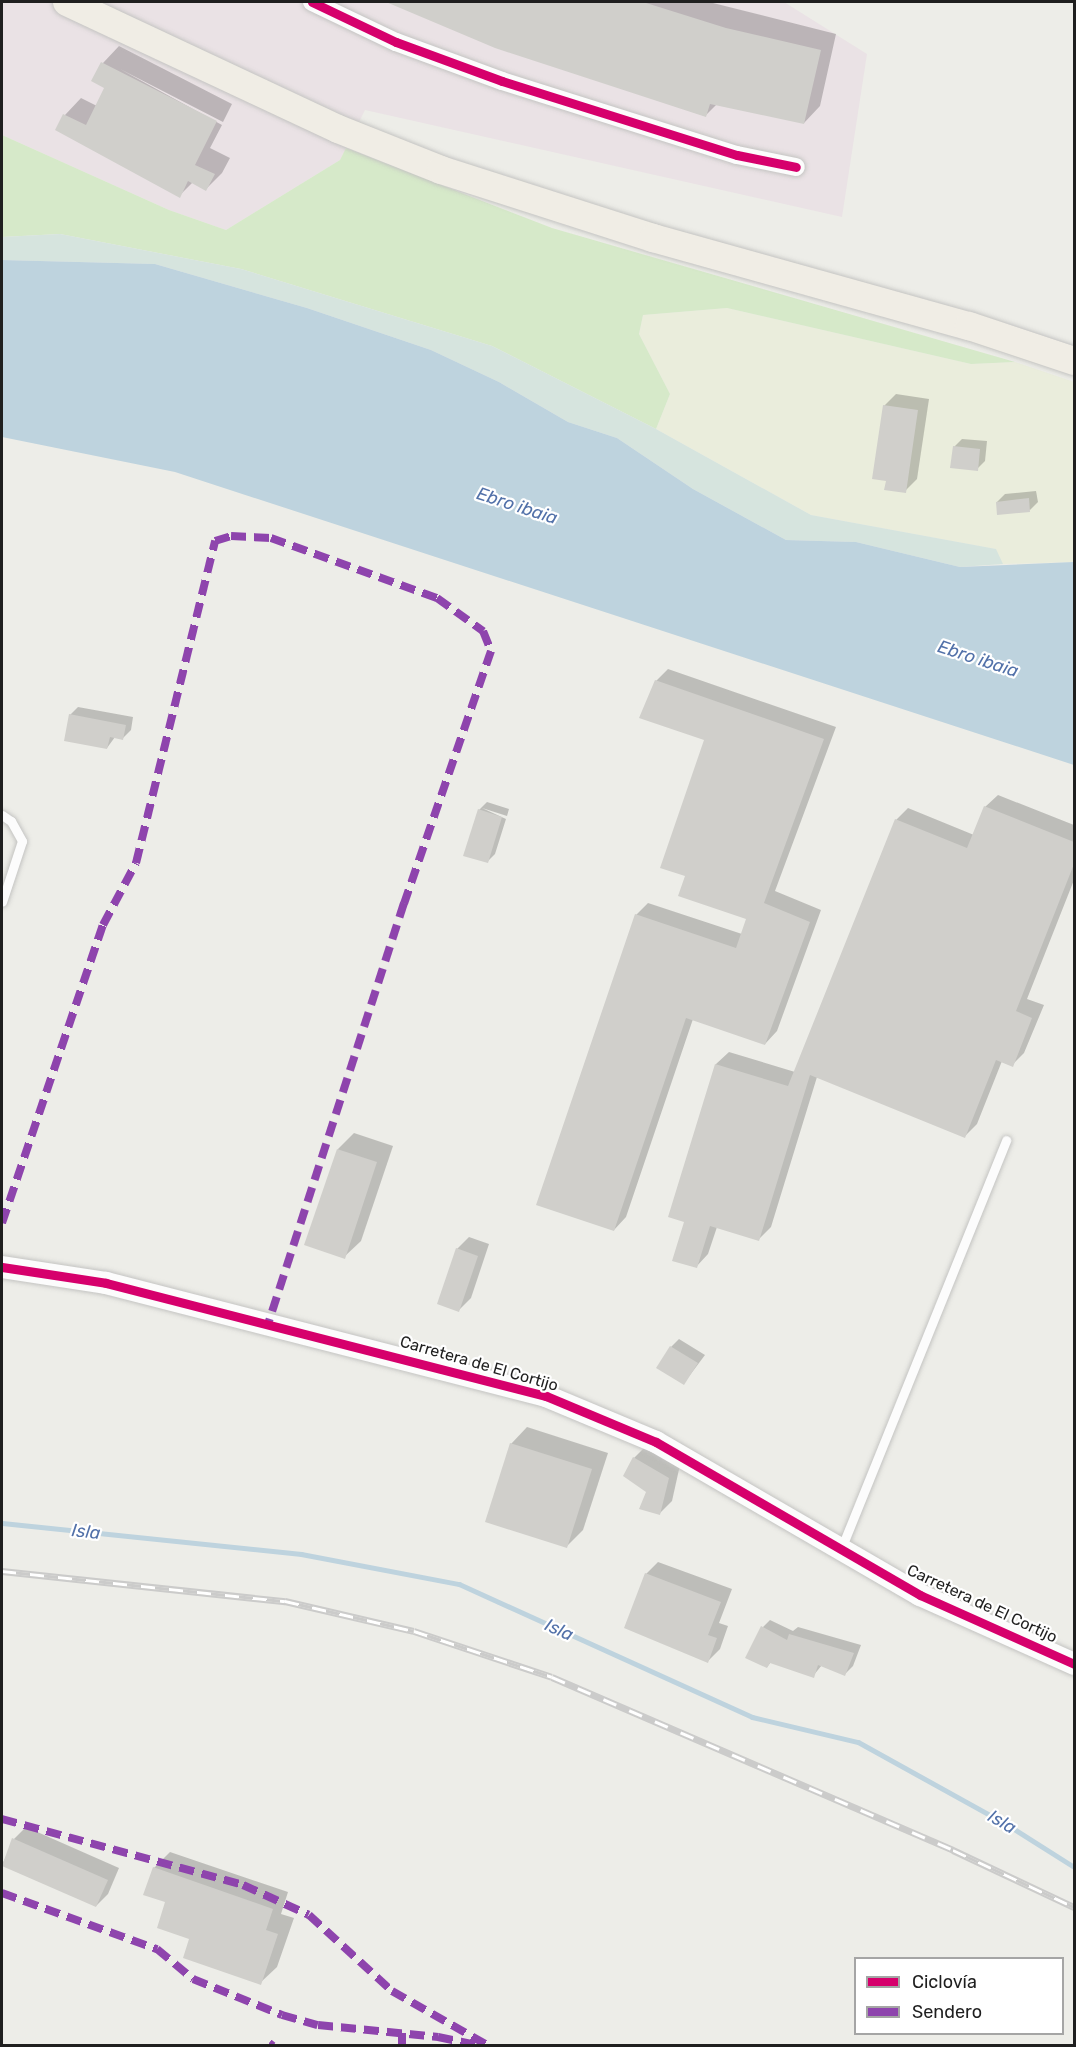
<!DOCTYPE html>
<html>
<head>
<meta charset="utf-8">
<style>
  body { margin:0 }
  #map { position:relative; width:1076px; height:2047px; overflow:hidden; background:#edede8; font-family:Rubik,sans-serif }
  div>[style] { position:absolute }
  [style*='--x'] { left:calc(var(--x)*1px); top:calc(var(--y)*1px); width:calc(var(--w)*1px); rotate:calc(var(--a)*1deg) }
  .industrial>* { inset:0; background:#eae2e5 }
  .farmland>* { inset:0; background:#eaeddc }
  .grass>* { inset:0; background:#d6e9c9 }
  .wetland>* { inset:0; background:#d6e4de }
  .water>* { inset:0; background:#bed3de }
  .shadow>* { inset:0; background:#0003 }
  .stream>* { height:5px; margin:-2.5px; padding:0 2.5px; transform-origin:2.5px; border-radius:2.5px; background:#bed3de }
  .building>* { inset:0; background:#d0cfcb }
  .roads { filter:drop-shadow(0 0 2px #c4c4c2) drop-shadow(0 0 2px #c4c4c2) }
  .service>* { height:9px; margin:-4.5px; padding:0 4.5px; transform-origin:4.5px; border-radius:4.5px; background:#fcfcfc }
  .minor>* { height:18px; margin:-9px; padding:0 9px; transform-origin:9px; border-radius:9px; background:#fcfcfc }
  .tertiary>* { height:22px; margin:-11px; padding:0 11px; transform-origin:11px; border-radius:11px; background:#fcfcfc }
  .primary>* { height:28px; margin:-14px; padding:0 14px; transform-origin:14px; border-radius:14px; background:#f0ede5 }
  .rail>* { height:7px; margin-top:-3.5px; transform-origin:0; background:repeating-linear-gradient(90deg,#fff 0 14px,#cbcbca 0 28px); box-sizing:border-box; border-block:2px solid #cbcbca }
  .quiet>* { height:8px; margin-top:-4px; transform-origin:0; background:repeating-linear-gradient(90deg,#8e44ad 0 15px,transparent 0 23px) }
  .cycleway>* { height:9px; margin:-4.5px; padding:0 4.5px; transform-origin:4.5px; border-radius:4.5px; background:#d6006c }
  span { translate:-50% -50%; white-space:nowrap; text-align:center; line-height:1.15; -webkit-text-stroke:4.5px #fff; paint-order:stroke }
  .street-label { font-size:16px; color:#1f1f1f }
  .water-label { font-size:18px; color:#5271a9; font-style:italic }
  .frame { position:absolute; inset:0; border:3px solid #1f1f1f; pointer-events:none }
  .legend { position:absolute; left:854px; top:1957px; width:210px; height:78px; box-sizing:border-box; background:#fff; border:2px solid #a5a5a5; margin:0; padding:8px 10px; list-style:none; font-size:18px; color:#1f1f1f }
  .legend li { display:flex; align-items:center; gap:12px; height:30px }
  .legend b { width:30px; border:2px solid #a5a5a5 }
</style>
</head>
<body>
<div id="map">
  <div class="industrial">
    <div style="clip-path:polygon(2px 2px,784px 2px,867px 54px,842px 217px,365px 110px,340px 160px,226px 230px,169px 210px,2px 135px)"></div>
  </div>
  <div class="farmland">
    <div style="clip-path:polygon(727px 308px,971px 364px,1015px 362px,1074px 382px,1074px 562px,1003px 564px,995px 549px,811px 515px,656px 429px,670px 394px,639px 334px,643px 315px)"></div>
  </div>
  <div class="grass">
    <div style="clip-path:polygon(2px 135px,169px 210px,226px 230px,340px 160px,346px 148px,552px 228px,1015px 362px,971px 364px,727px 308px,643px 315px,639px 334px,670px 394px,656px 429px,492px 346px,241px 269px,60px 234px,2px 237px)"></div>
  </div>
  <div class="wetland">
    <div style="clip-path:polygon(60px 234px,241px 269px,492px 346px,656px 429px,811px 515px,996px 549px,1003px 564px,960px 567px,856px 542px,786px 540px,693px 489px,617px 438px,568px 422px,499px 382px,431px 350px,307px 308px,155px 264px,2px 260px,2px 237px)"></div>
  </div>
  <div class="water">
    <div style="clip-path:polygon(2px 260px,155px 264px,307px 308px,431px 350px,499px 382px,568px 422px,617px 438px,693px 489px,786px 540px,856px 542px,960px 567px,1074px 562px,1074px 765px,175px 472px,2px 437px)"></div>
  </div>
  <div class="shadow">
    <div style="clip-path:polygon(394px 2px,709px 2px,836px 34px,820px 106px,804px 123px,717px 104px,705px 116px,496px 46px)"></div>
    <div style="clip-path:polygon(119px 46px,232px 104px,223px 122px,120px 69px,222px 125px,210px 148px,230px 158px,222px 173px,206px 189px,193px 182px,179px 196px,57px 129px,65px 115px,81px 98px,97px 106px,106px 88px,93px 81px,103px 63px)"></div>
    <div style="clip-path:polygon(896px 394px,929px 399px,917px 479px,905px 491px,888px 479px,884px 406px)"></div>
    <div style="clip-path:polygon(962px 439px,987px 441px,985px 461px,977px 469px,954px 447px)"></div>
    <div style="clip-path:polygon(1036px 491px,1038px 502px,1030px 510px,997px 502px,1005px 494px)"></div>
    <div style="clip-path:polygon(668px 669px,836px 727px,775px 891px,821px 910px,777px 1031px,765px 1044px,693px 1019px,626px 1217px,614px 1230px,636px 915px,648px 903px,742px 934px,748px 918px,687px 875px,706px 739px,656px 681px)"></div>
    <div style="clip-path:polygon(78px 707px,133px 717px,131px 730px,123px 738px,115px 737px,107px 748px,70px 715px)"></div>
    <div style="clip-path:polygon(998px 795px,1074px 825px,1074px 880px,1027px 999px,1044px 1005px,1024px 1053px,1012px 1065px,1002px 1061px,977px 1124px,965px 1136px,817px 1077px,771px 1227px,759px 1239px,717px 1227px,708px 1254px,696px 1267px,686px 1221px,716px 1064px,729px 1052px,795px 1072px,896px 820px,908px 808px,974px 835px,985px 807px)"></div>
    <div style="clip-path:polygon(487px 802px,509px 809px,507px 816px,482px 808px,506px 819px,495px 854px,487px 862px,479px 810px)"></div>
    <div style="clip-path:polygon(354px 1133px,393px 1146px,361px 1241px,344px 1257px,338px 1149px)"></div>
    <div style="clip-path:polygon(469px 1237px,489px 1244px,471px 1298px,459px 1310px,457px 1249px)"></div>
    <div style="clip-path:polygon(679px 1339px,705px 1355px,684px 1383px,671px 1347px)"></div>
    <div style="clip-path:polygon(527px 1427px,608px 1453px,583px 1530px,567px 1546px,511px 1444px)"></div>
    <div style="clip-path:polygon(646px 1446px,680px 1465px,672px 1501px,660px 1513px,634px 1458px)"></div>
    <div style="clip-path:polygon(658px 1562px,732px 1589px,719px 1623px,728px 1626px,720px 1649px,708px 1661px,646px 1574px)"></div>
    <div style="clip-path:polygon(770px 1620px,793px 1631px,798px 1627px,861px 1645px,853px 1666px,845px 1674px,822px 1665px,813px 1676px,771px 1662px,767px 1667px,763px 1627px)"></div>
    <div style="clip-path:polygon(26px 1827px,119px 1868px,108px 1894px,96px 1906px,2px 1865px,14px 1839px)"></div>
    <div style="clip-path:polygon(170px 1852px,288px 1892px,281px 1914px,294px 1918px,277px 1967px,260px 1983px,191px 1938px,167px 1901px,154px 1868px)"></div>
  </div>
  <div class="stream">
    <div style="--x:2;--y:1523;--w:301;--a:5.9"></div>
    <div style="--x:301;--y:1554;--w:161;--a:10.8"></div>
    <div style="--x:459;--y:1584;--w:322;--a:24.4"></div>
    <div style="--x:752;--y:1717;--w:109;--a:13.3"></div>
    <div style="--x:858;--y:1742;--w:169;--a:29"></div>
    <div style="--x:1006;--y:1824;--w:80;--a:32.3"></div>
  </div>
  <div class="building">
    <div style="clip-path:polygon(386px 2px,643px 2px,726px 28px,821px 50px,804px 124px,710px 104px,706px 117px,495px 48px)"></div>
    <div style="clip-path:polygon(101px 62px,217px 121px,195px 165px,215px 174px,206px 191px,188px 181px,180px 198px,55px 130px,63px 114px,86px 125px,104px 88px,91px 81px)"></div>
    <div style="clip-path:polygon(883px 405px,918px 410px,906px 493px,884px 490px,886px 481px,872px 479px)"></div>
    <div style="clip-path:polygon(953px 446px,980px 449px,978px 471px,950px 468px)"></div>
    <div style="clip-path:polygon(1029px 498px,1030px 512px,997px 515px,996px 502px)"></div>
    <div style="clip-path:polygon(655px 680px,824px 739px,764px 903px,810px 922px,765px 1045px,686px 1018px,614px 1231px,536px 1205px,635px 914px,736px 948px,746px 919px,678px 896px,685px 876px,660px 868px,704px 740px,639px 718px)"></div>
    <div style="clip-path:polygon(69px 714px,126px 725px,123px 740px,110px 737px,107px 749px,64px 741px)"></div>
    <div style="clip-path:polygon(984px 806px,1074px 842px,1074px 864px,1016px 1011px,1032px 1018px,1013px 1067px,996px 1060px,965px 1138px,810px 1075px,759px 1241px,710px 1226px,697px 1268px,672px 1261px,684px 1222px,668px 1217px,715px 1064px,788px 1086px,895px 819px,967px 848px)"></div>
    <div style="clip-path:polygon(478px 809px,502px 817px,488px 863px,463px 856px)"></div>
    <div style="clip-path:polygon(337px 1149px,377px 1162px,345px 1259px,304px 1245px)"></div>
    <div style="clip-path:polygon(456px 1248px,478px 1256px,459px 1312px,437px 1304px)"></div>
    <div style="clip-path:polygon(670px 1346px,698px 1363px,684px 1385px,656px 1368px)"></div>
    <div style="clip-path:polygon(510px 1443px,592px 1469px,567px 1548px,485px 1522px)"></div>
    <div style="clip-path:polygon(633px 1457px,669px 1478px,660px 1515px,639px 1509px,646px 1492px,623px 1476px)"></div>
    <div style="clip-path:polygon(645px 1573px,721px 1602px,708px 1635px,717px 1638px,708px 1663px,624px 1628px)"></div>
    <div style="clip-path:polygon(761px 1626px,787px 1640px,789px 1634px,854px 1653px,845px 1676px,818px 1665px,814px 1678px,770px 1663px,767px 1668px,745px 1658px)"></div>
    <div style="clip-path:polygon(12px 1838px,108px 1880px,96px 1907px,2px 1866px)"></div>
    <div style="clip-path:polygon(153px 1867px,273px 1909px,266px 1930px,278px 1934px,261px 1985px,183px 1958px,189px 1939px,157px 1928px,165px 1902px,143px 1895px)"></div>
  </div>
  <div class="roads">
    <div class="service">
      <div style="--x:2;--y:815;--w:11;--a:34"></div>
      <div style="--x:11;--y:821;--w:23;--a:61"></div>
      <div style="--x:22;--y:841;--w:64;--a:108.2"></div>
      <div style="--x:841;--y:1549;--w:441;--a:-68"></div>
    </div>
    <div class="minor">
      <div style="--x:312;--y:2;--w:93;--a:25.5"></div>
      <div style="--x:396;--y:42;--w:113;--a:20.2"></div>
      <div style="--x:502;--y:81;--w:246;--a:17.5"></div>
      <div style="--x:737;--y:155;--w:60;--a:11.5"></div>
    </div>
    <div class="tertiary">
      <div style="--x:2;--y:1267;--w:105;--a:8.7"></div>
      <div style="--x:106;--y:1283;--w:454;--a:14.4"></div>
      <div style="--x:546;--y:1396;--w:119;--a:22.7"></div>
      <div style="--x:656;--y:1442;--w:305;--a:30.1"></div>
      <div style="--x:920;--y:1595;--w:169;--a:24.1"></div>
    </div>
    <div class="primary">
      <div style="--x:67;--y:2;--w:299;--a:25.1"></div>
      <div style="--x:338;--y:129;--w:111;--a:21.7"></div>
      <div style="--x:441;--y:170;--w:223;--a:17.8"></div>
      <div style="--x:653;--y:238;--w:328;--a:15.6"></div>
      <div style="--x:969;--y:326;--w:111;--a:18.4"></div>
    </div>
  </div>
  <div class="rail">
    <div style="--x:2;--y:1571;--w:285;--a:6.1"></div>
    <div style="--x:285;--y:1601;--w:132;--a:13.1"></div>
    <div style="--x:414;--y:1631;--w:145;--a:18.4"></div>
    <div style="--x:552;--y:1677;--w:437;--a:23.3"></div>
    <div style="--x:953;--y:1850;--w:134;--a:25.2"></div>
  </div>
  <div class="quiet">
    <div style="--x:2;--y:1223;--w:315;--a:-71.3"></div>
    <div style="--x:103;--y:925;--w:70;--a:-62"></div>
    <div style="--x:136;--y:863;--w:332;--a:-76.2"></div>
    <div style="--x:215;--y:541;--w:17;--a:-17"></div>
    <div style="--x:231;--y:536;--w:40;--a:2.9"></div>
    <div style="--x:271;--y:538;--w:177;--a:19.9"></div>
    <div style="--x:437;--y:598;--w:57;--a:35.7"></div>
    <div style="--x:483;--y:631;--w:22;--a:68"></div>
    <div style="--x:491;--y:651;--w:267;--a:109"></div>
    <div style="--x:404;--y:903;--w:442;--a:107.9"></div>
    <div style="--x:2;--y:1819;--w:250;--a:15.3"></div>
    <div style="--x:243;--y:1885;--w:72;--a:24.4"></div>
    <div style="--x:309;--y:1915;--w:113;--a:42.5"></div>
    <div style="--x:392;--y:1991;--w:112;--a:29.6"></div>
    <div style="--x:2;--y:1893;--w:165;--a:19.9"></div>
    <div style="--x:157;--y:1949;--w:47;--a:39.8"></div>
    <div style="--x:193;--y:1979;--w:96;--a:22"></div>
    <div style="--x:282;--y:2015;--w:37;--a:16"></div>
    <div style="--x:318;--y:2025;--w:121;--a:5.7"></div>
    <div style="--x:438;--y:2037;--w:44;--a:11.8"></div>
    <div style="--x:269;--y:2043;--w:5;--a:37"></div>
    <div style="--x:402;--y:2046;--w:13;--a:-90"></div>
  </div>
  <div class="cycleway">
    <div style="--x:312;--y:2;--w:93;--a:25.5"></div>
    <div style="--x:396;--y:42;--w:113;--a:20.2"></div>
    <div style="--x:502;--y:81;--w:246;--a:17.5"></div>
    <div style="--x:737;--y:155;--w:60;--a:11.5"></div>
    <div style="--x:2;--y:1267;--w:105;--a:8.7"></div>
    <div style="--x:106;--y:1283;--w:454;--a:14.4"></div>
    <div style="--x:546;--y:1396;--w:119;--a:22.7"></div>
    <div style="--x:656;--y:1442;--w:305;--a:30.1"></div>
    <div style="--x:920;--y:1595;--w:169;--a:24.1"></div>
  </div>
  <div class="street-label">
    <span style="left:479px;top:1364px;rotate:16deg">Carretera de El Cortijo</span>
    <span style="left:982px;top:1604px;rotate:25deg">Carretera de El Cortijo</span>
  </div>
  <div class="water-label">
    <span style="left:517px;top:506px;rotate:18deg">Ebro ibaia</span>
    <span style="left:978px;top:659px;rotate:18deg">Ebro ibaia</span>
    <span style="left:86px;top:1532px;rotate:6deg">Isla</span>
    <span style="left:559px;top:1630px;rotate:24deg">Isla</span>
    <span style="left:1002px;top:1822px;rotate:30deg">Isla</span>
  </div>
  <div class="frame"></div>
  <ul class="legend">
  <li><b style="height:8px;background:#d6006c"></b>Ciclovía</li>
  <li><b style="height:8px;background:#8e44ad"></b>Sendero</li>
  </ul>
</div>
</body>
</html>
